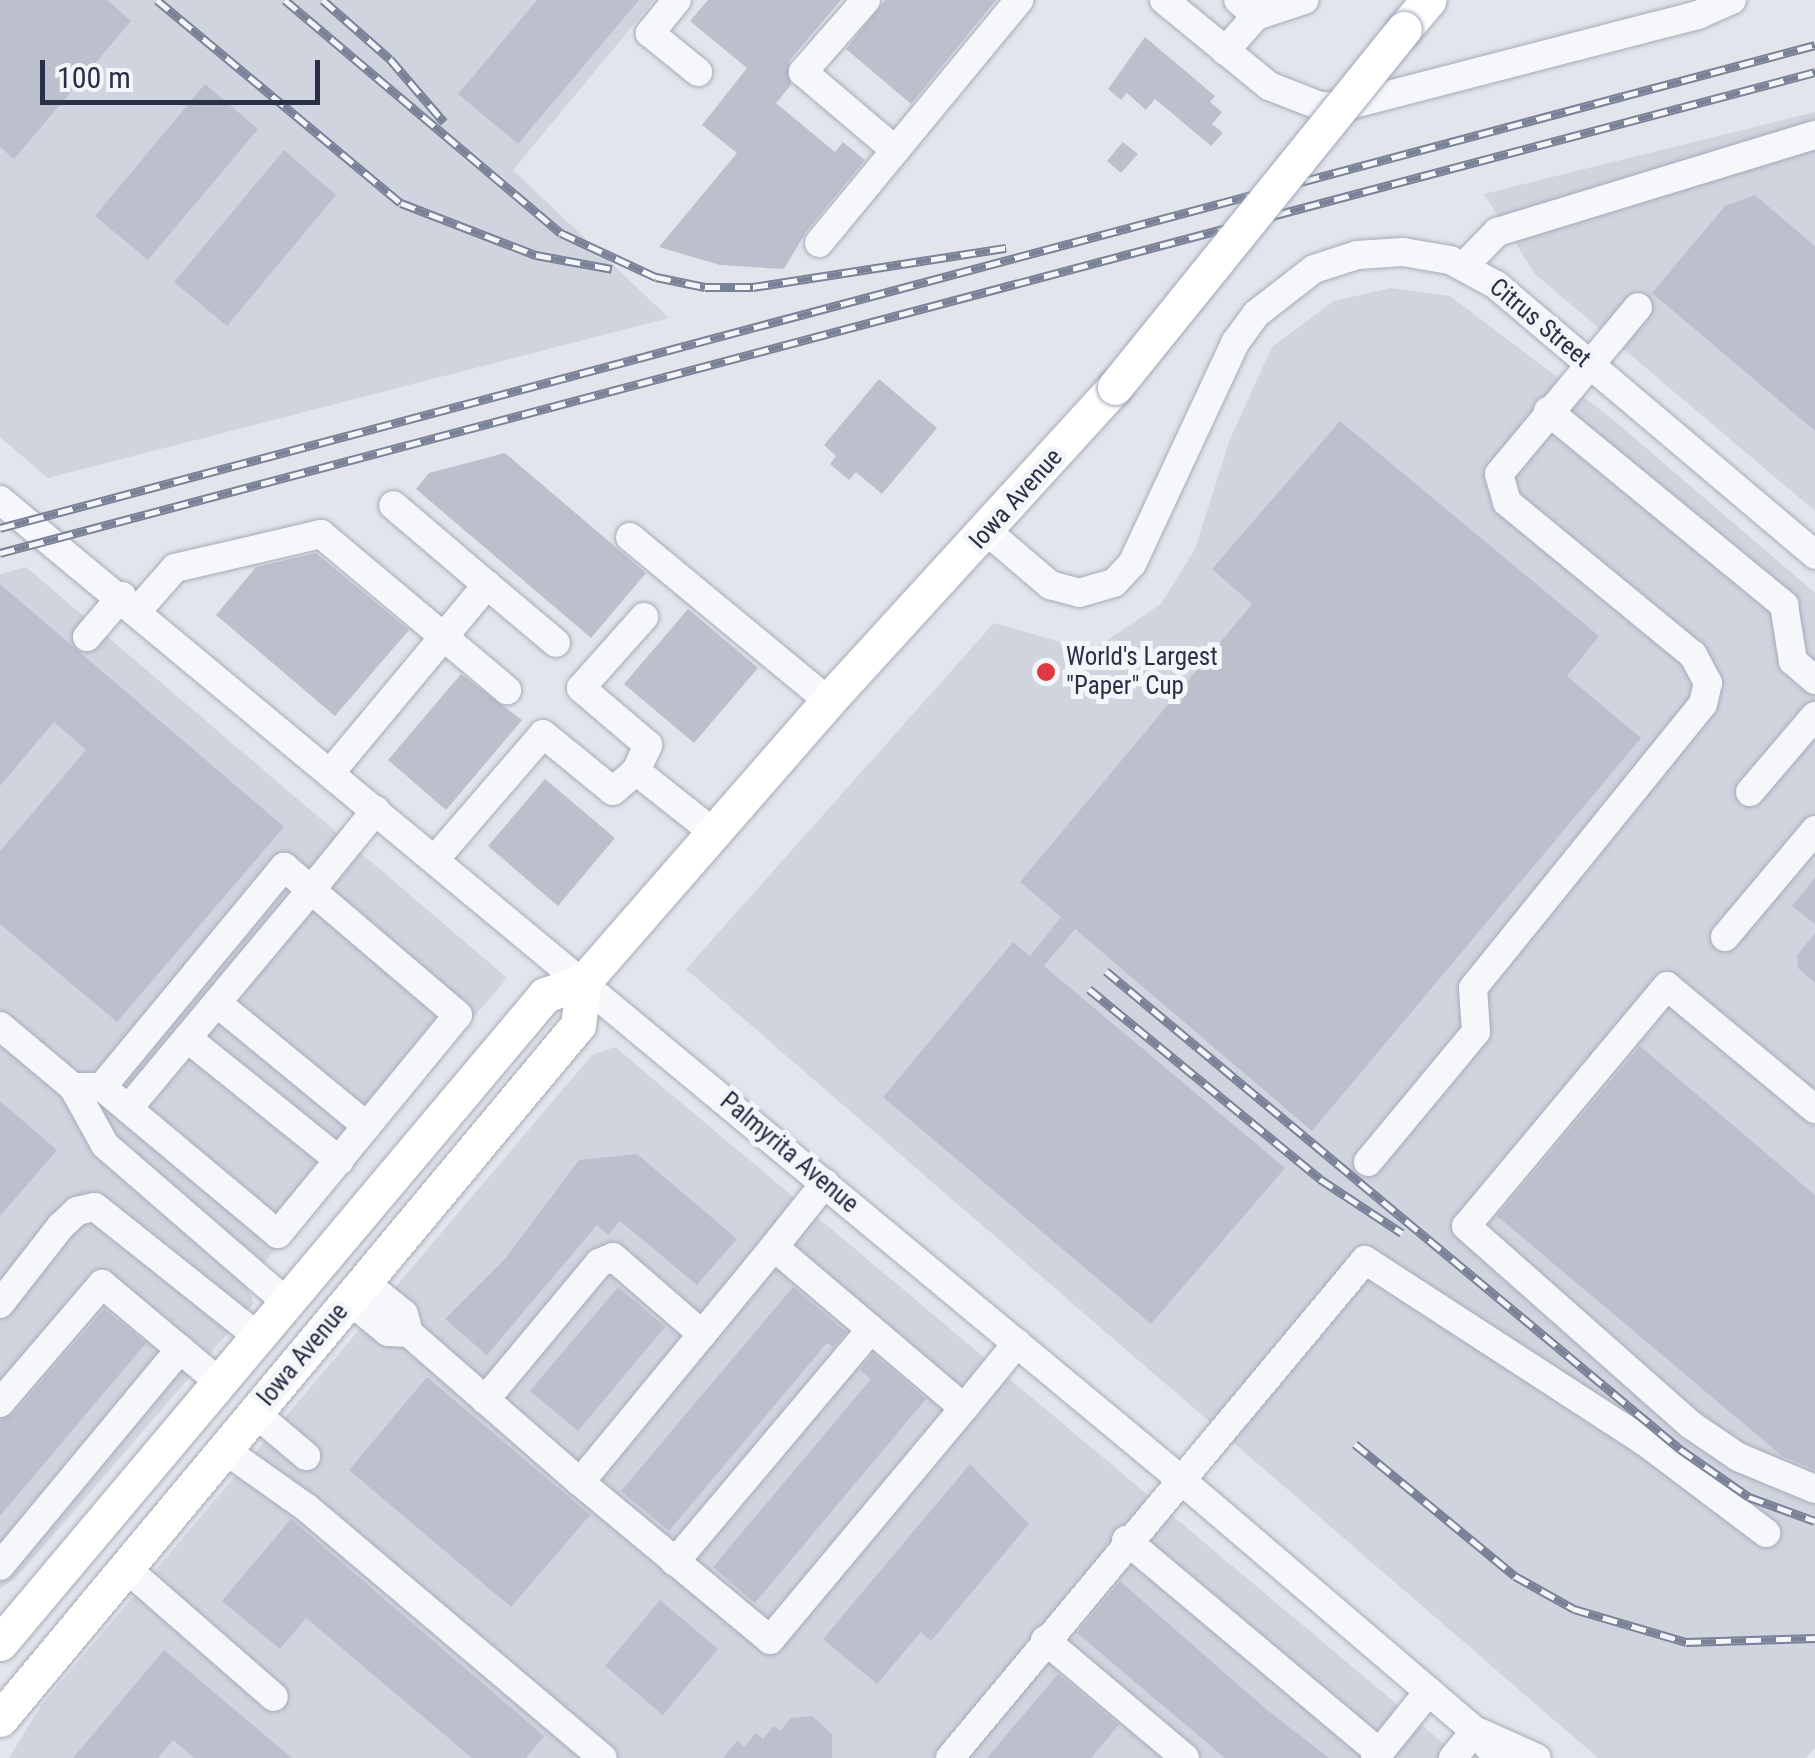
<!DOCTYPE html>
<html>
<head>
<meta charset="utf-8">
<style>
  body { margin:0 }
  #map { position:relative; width:1815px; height:1758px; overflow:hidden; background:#e2e5ec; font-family:"Roboto Condensed",sans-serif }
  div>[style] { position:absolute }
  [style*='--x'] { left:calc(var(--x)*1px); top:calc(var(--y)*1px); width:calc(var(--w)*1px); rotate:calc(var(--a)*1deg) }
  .built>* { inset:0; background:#d0d4df }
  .building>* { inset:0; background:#bcc0cd }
  .roads { filter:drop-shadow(0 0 2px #a6abb7) drop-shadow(0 0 2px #a6abb7) }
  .minor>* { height:28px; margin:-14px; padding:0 14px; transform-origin:14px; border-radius:14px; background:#f6f7fa }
  .major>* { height:35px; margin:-17.5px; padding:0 17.5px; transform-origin:17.5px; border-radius:17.5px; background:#fff }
  .rail>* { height:9px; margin-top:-4.5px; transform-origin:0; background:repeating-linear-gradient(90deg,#f3f5f9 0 15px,#7a8298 0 30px); box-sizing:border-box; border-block:2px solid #7a8298 }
  .bridges { filter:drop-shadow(0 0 2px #a0a7ba) drop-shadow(0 0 2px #a0a7ba) }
  .major-bridge>* { height:35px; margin:-17.5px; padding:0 17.5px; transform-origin:17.5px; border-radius:17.5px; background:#fff }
  .dots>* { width:28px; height:28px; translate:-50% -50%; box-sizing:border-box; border:5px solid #f3f5f9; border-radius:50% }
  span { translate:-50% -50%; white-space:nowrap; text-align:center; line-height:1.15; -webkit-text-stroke:10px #f3f5f9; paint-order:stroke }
  .street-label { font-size:25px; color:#282f47 }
  .poi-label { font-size:25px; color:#282f47 }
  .left { translate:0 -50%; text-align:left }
  .scale { position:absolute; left:40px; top:60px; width:280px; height:45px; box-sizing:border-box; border:5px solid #282f47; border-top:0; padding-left:12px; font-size:30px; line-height:35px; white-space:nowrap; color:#282f47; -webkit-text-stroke:8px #f3f5f9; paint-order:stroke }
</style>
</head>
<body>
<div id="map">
  <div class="built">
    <div style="clip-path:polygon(0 0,654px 0,513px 170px,669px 318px,48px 478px,0 437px)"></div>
    <div style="clip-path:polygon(1815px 112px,1815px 511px,1535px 274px,1484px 194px)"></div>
    <div style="clip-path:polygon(1391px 288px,1450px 296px,1611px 418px,1815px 593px,1815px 1748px,1806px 1758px,1598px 1758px,686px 969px,994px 623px,1091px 651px,1161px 604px,1195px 549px,1230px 439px,1272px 347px,1334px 301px)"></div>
    <div style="clip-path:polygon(26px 567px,507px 978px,246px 1284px,254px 1303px,15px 1579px,0 1588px,0 574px)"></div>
    <div style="clip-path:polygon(615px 1047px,1112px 1465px,1461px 1758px,9px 1758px,42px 1704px,592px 1055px)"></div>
  </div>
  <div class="building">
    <div style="clip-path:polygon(0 0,107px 0,131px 21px,14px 159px,0 147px)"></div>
    <div style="clip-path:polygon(537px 0,639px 0,518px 144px,458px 94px)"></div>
    <div style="clip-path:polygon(708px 0,841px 0,789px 61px,791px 85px,776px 103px,835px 152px,843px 142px,865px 160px,806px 232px,784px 269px,720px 265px,659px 247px,737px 153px,702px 125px,747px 68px,690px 21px)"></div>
    <div style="clip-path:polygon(885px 0,996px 0,911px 104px,846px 49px)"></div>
    <div style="clip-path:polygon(1145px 37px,1215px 96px,1210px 102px,1222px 112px,1212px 124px,1223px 133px,1211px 146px,1155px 99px,1146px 110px,1127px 93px,1121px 100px,1108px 89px)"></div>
    <div style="clip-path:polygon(205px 84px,258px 129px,148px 260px,95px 216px)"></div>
    <div style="clip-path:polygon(1123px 142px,1138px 154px,1121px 173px,1107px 161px)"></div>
    <div style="clip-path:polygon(284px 150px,336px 195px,227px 326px,174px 282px)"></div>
    <div style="clip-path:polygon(1755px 195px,1815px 246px,1815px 431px,1652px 293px,1725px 206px)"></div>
    <div style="clip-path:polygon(879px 379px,937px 428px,882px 494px,856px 472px,849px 480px,830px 464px,836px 456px,824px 445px)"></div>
    <div style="clip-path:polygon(1340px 421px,1599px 636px,1567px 676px,1641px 738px,1312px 1131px,1075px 929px,1044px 966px,1285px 1168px,1151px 1324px,883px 1097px,1013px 942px,1030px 956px,1061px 917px,1020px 882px,1252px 604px,1212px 569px)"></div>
    <div style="clip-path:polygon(505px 453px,646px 573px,591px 638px,416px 489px,429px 473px)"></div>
    <div style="clip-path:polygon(316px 553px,409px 630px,335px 716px,216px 615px,256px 567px)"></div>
    <div style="clip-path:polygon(0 584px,284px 827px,117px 1022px,0 924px,0 851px,86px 750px,54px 722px,0 786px)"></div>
    <div style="clip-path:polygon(688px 609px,758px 668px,694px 743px,624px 684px)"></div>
    <div style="clip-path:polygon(461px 674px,522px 720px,446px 810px,388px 760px)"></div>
    <div style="clip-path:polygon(545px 779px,615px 838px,558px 906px,488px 846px)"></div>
    <div style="clip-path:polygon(1815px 878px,1815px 924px,1792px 906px)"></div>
    <div style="clip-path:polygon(1815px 933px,1815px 983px,1798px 968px,1797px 955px)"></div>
    <div style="clip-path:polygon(1640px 1046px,1815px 1195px,1815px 1470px,1782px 1456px,1497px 1216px)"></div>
    <div style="clip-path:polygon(0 1101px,57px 1150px,0 1216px)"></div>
    <div style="clip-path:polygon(637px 1154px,737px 1239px,697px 1285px,620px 1221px,608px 1235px,597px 1225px,487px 1355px,445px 1319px,505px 1259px,579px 1160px)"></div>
    <div style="clip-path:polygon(618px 1287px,665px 1327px,578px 1431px,530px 1391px)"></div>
    <div style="clip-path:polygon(793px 1287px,846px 1332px,833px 1347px,827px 1343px,669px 1531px,621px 1491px)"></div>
    <div style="clip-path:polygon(104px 1309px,146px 1343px,0 1516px,0 1420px,13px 1414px)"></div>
    <div style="clip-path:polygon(873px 1354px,926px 1399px,755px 1603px,713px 1567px,871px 1379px,860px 1370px)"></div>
    <div style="clip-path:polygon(427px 1377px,590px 1515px,511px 1607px,349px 1470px)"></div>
    <div style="clip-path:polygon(970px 1464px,1029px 1524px,931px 1641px,921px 1632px,877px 1684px,823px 1639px)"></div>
    <div style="clip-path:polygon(291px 1519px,544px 1736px,526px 1758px,472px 1758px,306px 1618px,280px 1649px,222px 1601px)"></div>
    <div style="clip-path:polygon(1120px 1581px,1267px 1710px,1329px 1758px,1225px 1758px,1077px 1633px)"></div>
    <div style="clip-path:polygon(660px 1600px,718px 1649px,663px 1715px,605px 1666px)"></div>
    <div style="clip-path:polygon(164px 1650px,222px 1699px,292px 1758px,194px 1758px,173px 1740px,158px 1758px,73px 1758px)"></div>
    <div style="clip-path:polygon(1058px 1674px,1119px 1725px,1091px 1758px,987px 1758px)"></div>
    <div style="clip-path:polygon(812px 1716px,832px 1734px,832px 1758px,723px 1758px,737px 1741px,744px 1747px,756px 1733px,763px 1739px,774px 1726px,780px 1731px,791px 1718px)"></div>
  </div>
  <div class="roads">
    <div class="minor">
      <div style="--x:677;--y:0;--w:43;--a:129.3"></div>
      <div style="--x:650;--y:33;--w:62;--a:39.1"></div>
      <div style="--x:866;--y:0;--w:96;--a:131.2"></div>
      <div style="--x:803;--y:72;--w:121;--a:40.3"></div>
      <div style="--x:1164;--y:0;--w:136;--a:39.3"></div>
      <div style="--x:1269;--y:86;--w:55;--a:21.4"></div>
      <div style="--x:1320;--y:106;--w:26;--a:0"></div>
      <div style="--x:1346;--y:106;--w:364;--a:-14.5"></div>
      <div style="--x:1698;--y:15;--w:37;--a:-24"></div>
      <div style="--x:1256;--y:16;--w:51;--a:-18.4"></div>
      <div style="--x:1225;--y:51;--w:47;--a:-48.5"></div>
      <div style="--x:1256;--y:16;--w:24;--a:-138"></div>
      <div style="--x:819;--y:243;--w:315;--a:-50.5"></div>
      <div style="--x:1465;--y:265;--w:46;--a:-45.9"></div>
      <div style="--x:1497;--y:232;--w:332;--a:-17"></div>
      <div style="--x:1548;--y:411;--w:306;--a:39.4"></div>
      <div style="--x:1784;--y:605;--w:57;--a:80.9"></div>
      <div style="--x:1793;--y:661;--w:29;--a:41"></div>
      <div style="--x:0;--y:500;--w:1533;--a:39.68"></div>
      <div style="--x:1180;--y:1479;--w:388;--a:40.5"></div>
      <div style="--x:1475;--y:1731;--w:35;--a:50"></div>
      <div style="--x:988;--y:532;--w:82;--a:40.5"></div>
      <div style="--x:1050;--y:585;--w:30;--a:15"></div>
      <div style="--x:1079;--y:593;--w:36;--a:-16"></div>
      <div style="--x:1114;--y:583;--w:26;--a:-47"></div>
      <div style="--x:1132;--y:564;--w:244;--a:-65"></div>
      <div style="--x:1235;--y:343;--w:36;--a:-54"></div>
      <div style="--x:1256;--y:314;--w:73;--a:-37.8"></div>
      <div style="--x:1314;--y:269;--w:45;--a:-18"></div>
      <div style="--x:1357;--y:255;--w:46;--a:-3.7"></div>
      <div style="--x:1403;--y:252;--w:48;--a:9.7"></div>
      <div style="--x:1450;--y:260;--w:52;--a:28.5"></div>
      <div style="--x:1496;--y:285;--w:418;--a:40.2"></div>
      <div style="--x:630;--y:537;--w:257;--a:39.6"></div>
      <div style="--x:487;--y:585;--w:90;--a:40"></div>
      <div style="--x:138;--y:610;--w:56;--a:-48.6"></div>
      <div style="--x:175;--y:568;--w:150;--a:-13.1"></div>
      <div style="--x:321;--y:534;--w:243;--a:40"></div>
      <div style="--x:87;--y:637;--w:54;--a:-49.5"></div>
      <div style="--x:636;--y:771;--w:29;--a:-65"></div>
      <div style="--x:648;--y:745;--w:88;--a:-139.6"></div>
      <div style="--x:581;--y:688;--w:95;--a:-48.4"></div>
      <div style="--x:331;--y:772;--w:244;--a:-50.2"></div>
      <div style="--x:487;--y:585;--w:123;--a:-139.6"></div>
      <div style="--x:1750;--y:792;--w:100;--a:-49.5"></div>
      <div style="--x:437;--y:857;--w:162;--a:-49.2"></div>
      <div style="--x:543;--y:734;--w:90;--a:39.2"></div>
      <div style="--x:613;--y:791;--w:30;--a:-41"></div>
      <div style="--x:636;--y:771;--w:98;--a:38.4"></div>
      <div style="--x:1725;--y:937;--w:140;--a:-49.9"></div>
      <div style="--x:217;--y:1003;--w:194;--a:39.4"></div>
      <div style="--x:0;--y:1026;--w:95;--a:39.9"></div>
      <div style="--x:73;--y:1087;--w:29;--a:0"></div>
      <div style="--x:102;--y:1087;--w:286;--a:-50.4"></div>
      <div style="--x:284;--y:867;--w:35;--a:40"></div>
      <div style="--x:311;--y:890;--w:103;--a:-50.9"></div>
      <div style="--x:187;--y:1038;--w:196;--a:38.8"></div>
      <div style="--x:73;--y:1087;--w:66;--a:61.1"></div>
      <div style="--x:105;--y:1145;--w:240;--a:40.9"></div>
      <div style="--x:102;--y:1087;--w:229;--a:39.9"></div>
      <div style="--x:278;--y:1234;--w:283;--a:-50.6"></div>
      <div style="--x:458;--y:1015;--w:193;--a:-139.6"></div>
      <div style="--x:311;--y:890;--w:285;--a:129.9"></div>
      <div style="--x:1815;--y:1109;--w:192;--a:-140.3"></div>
      <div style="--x:1667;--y:986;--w:313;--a:129.9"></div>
      <div style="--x:1466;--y:1226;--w:300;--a:41.5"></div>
      <div style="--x:1691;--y:1425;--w:57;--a:34.2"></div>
      <div style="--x:1738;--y:1457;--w:83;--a:22.6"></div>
      <div style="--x:1368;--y:1162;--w:169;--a:-50.3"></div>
      <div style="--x:1476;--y:1032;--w:44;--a:-93.9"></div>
      <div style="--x:1473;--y:988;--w:365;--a:-51"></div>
      <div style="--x:1703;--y:704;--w:22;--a:-77"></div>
      <div style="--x:1708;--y:683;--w:32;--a:-118"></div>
      <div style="--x:1693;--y:655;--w:241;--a:-140.6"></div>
      <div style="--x:1507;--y:502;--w:29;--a:-106"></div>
      <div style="--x:1499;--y:474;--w:217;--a:-50.2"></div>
      <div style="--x:825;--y:1183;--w:82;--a:128.6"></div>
      <div style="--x:774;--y:1247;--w:249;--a:40.3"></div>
      <div style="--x:964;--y:1408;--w:84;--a:-50.8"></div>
      <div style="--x:774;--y:1247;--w:305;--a:129.5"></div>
      <div style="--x:580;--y:1482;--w:247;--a:39.7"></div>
      <div style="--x:770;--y:1640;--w:302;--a:-50.1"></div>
      <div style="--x:364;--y:1282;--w:51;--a:38.7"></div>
      <div style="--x:404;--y:1314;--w:20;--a:75"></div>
      <div style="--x:409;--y:1333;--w:227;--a:41.1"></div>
      <div style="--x:349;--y:1300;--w:50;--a:39.4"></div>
      <div style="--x:388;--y:1332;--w:21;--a:3"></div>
      <div style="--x:0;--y:1304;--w:99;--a:-52"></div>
      <div style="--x:61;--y:1226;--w:22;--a:-43"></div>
      <div style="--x:77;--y:1211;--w:18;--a:-13"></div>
      <div style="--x:95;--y:1207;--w:207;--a:38.5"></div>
      <div style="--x:485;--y:1400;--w:178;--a:-50.2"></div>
      <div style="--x:599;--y:1263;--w:15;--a:-23"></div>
      <div style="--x:613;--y:1257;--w:118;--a:40.9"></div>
      <div style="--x:0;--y:1403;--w:157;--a:-49.4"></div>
      <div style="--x:102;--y:1284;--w:153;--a:39.9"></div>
      <div style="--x:255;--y:1413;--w:67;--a:40.1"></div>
      <div style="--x:225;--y:1450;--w:100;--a:35.3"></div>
      <div style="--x:307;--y:1508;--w:387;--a:40.2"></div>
      <div style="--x:1126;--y:1540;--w:331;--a:40"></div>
      <div style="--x:675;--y:1562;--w:304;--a:-49.9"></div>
      <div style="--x:0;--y:1566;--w:282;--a:-50.3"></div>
      <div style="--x:126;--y:1568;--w:196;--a:41.1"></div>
      <div style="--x:1045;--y:1640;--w:183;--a:40.1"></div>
      <div style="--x:1481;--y:1733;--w:61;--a:24.1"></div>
      <div style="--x:950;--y:1758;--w:648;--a:-50.19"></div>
      <div style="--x:1365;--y:1260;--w:333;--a:33"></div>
      <div style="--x:1644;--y:1441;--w:153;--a:37"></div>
      <div style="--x:1375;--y:1758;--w:86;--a:-51.1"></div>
      <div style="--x:1453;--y:1758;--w:35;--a:-51"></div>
    </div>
    <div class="major">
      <div style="--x:1404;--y:29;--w:38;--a:-50"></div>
      <div style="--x:0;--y:1643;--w:847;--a:-49.93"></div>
      <div style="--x:545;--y:995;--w:41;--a:-19.7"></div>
      <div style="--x:584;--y:981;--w:371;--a:-48.9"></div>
      <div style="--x:828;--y:701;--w:425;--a:-47.6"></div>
      <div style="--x:0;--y:1719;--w:903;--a:-50.21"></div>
      <div style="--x:578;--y:1025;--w:44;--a:-82.2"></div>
    </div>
  </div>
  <div class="rail">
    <div style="--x:157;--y:0;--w:317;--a:39.8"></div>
    <div style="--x:401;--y:203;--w:145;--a:21.1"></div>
    <div style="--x:536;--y:255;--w:77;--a:10.4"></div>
    <div style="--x:285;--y:0;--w:361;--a:40.2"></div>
    <div style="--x:561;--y:233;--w:105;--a:24.9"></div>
    <div style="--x:656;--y:277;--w:50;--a:11.5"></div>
    <div style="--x:705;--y:287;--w:48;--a:0"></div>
    <div style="--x:753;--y:287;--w:256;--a:-8.8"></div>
    <div style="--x:323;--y:0;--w:89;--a:41.4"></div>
    <div style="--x:390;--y:59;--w:83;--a:49.4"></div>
    <div style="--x:0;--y:528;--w:1878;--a:-14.9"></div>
    <div style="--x:0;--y:553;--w:1878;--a:-14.84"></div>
    <div style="--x:1106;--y:971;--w:747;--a:39.79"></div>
    <div style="--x:1680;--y:1449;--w:84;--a:34.8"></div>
    <div style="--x:1749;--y:1497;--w:70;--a:20"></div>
    <div style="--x:1089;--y:989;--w:299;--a:39.4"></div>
    <div style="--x:1320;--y:1179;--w:98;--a:33.4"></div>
    <div style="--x:1355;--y:1444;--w:207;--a:39.5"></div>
    <div style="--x:1515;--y:1576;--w:68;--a:29.2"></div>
    <div style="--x:1574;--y:1609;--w:117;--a:16.4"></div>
    <div style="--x:1686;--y:1642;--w:129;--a:-1.8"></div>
  </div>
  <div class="bridges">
    <div class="major-bridge">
      <div style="--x:1115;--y:387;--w:460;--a:-51.1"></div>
    </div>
  </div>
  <div class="dots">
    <div style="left:1046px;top:672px;background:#de3a3f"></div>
  </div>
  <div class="street-label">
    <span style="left:1540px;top:323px;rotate:40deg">Citrus Street</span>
    <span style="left:1016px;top:499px;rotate:-48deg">Iowa Avenue</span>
    <span style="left:789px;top:1153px;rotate:40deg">Palmyrita Avenue</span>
    <span style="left:303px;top:1355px;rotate:-50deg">Iowa Avenue</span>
  </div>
  <div class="poi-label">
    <span class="left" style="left:1066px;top:672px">World's Largest<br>"Paper" Cup</span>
  </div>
  <div class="scale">100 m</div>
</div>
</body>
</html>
